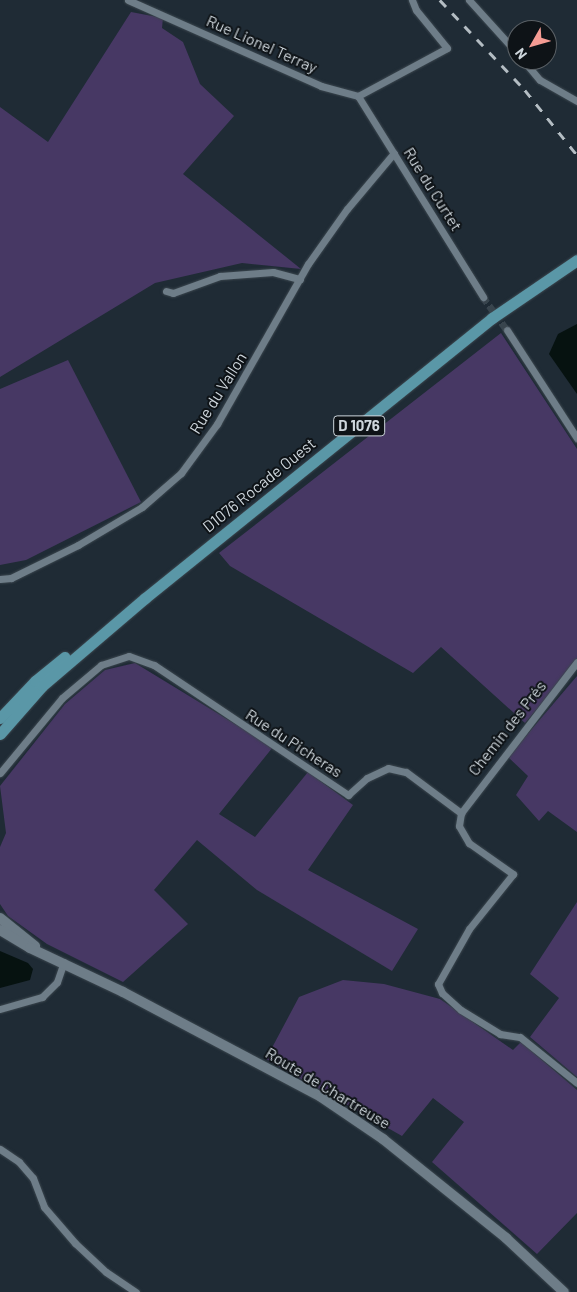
<!DOCTYPE html>
<html>
<head>
<meta charset="utf-8">
<style>
  body { margin:0 }
  #map { position:relative; width:577px; height:1292px; overflow:hidden; background:#1f2b35; font-family:Barlow,sans-serif }
  div>[style] { position:absolute }
  [style*='--x'] { left:calc(var(--x)*1px); top:calc(var(--y)*1px); width:calc(var(--w)*1px); rotate:calc(var(--a)*1deg) }
  .green>* { inset:0; background:#473864 }
  .water>* { inset:0; background:#061210 }
  .street-tunnel>* { height:7px; margin-top:-3.5px; transform-origin:0; background:repeating-linear-gradient(90deg,#39454e 0 7px,transparent 0 10.5px) }
  .roads { filter:drop-shadow(0 0 1px #3b464e) drop-shadow(0 0 1px #3b464e) }
  .street>* { height:7px; margin:-3.5px; padding:0 3.5px; transform-origin:3.5px; border-radius:3.5px; background:#6e7d88 }
  .secondary>* { height:10px; margin:-5px; padding:0 5px; transform-origin:5px; border-radius:5px; background:#6e7d88 }
  .primary>* { height:11px; margin:-5.5px; padding:0 5.5px; transform-origin:5.5px; border-radius:5.5px; background:#5a97a7 }
  .rail>* { height:2.5px; margin-top:-1.25px; transform-origin:0; background:repeating-linear-gradient(90deg,#b4bdc3 0 9px,transparent 0 18px) }
  span { translate:-50% -50%; white-space:nowrap; text-align:center; line-height:1.15; -webkit-text-stroke:4px #0e1317; paint-order:stroke }
  .shield-label span { padding:1px 4px; background:#0e1317; border:1px solid; border-radius:4px; -webkit-text-stroke-width:0 }
  .shield-label { font-size:15px; color:#ced6dc; font-weight:700 }
  .street-label { font-size:16px; color:#ced6dc }
  .north { position:absolute; left:507px; top:20px; width:50px; height:50px; box-sizing:border-box; background:#0e1317; border:1px solid #5b6166; border-radius:50%; rotate:232deg; font-size:14px; font-weight:700; line-height:20px; text-align:center; color:#ced6dc }
  .north::after { content:''; display:block; margin:auto; width:18px; height:22px; background:#f59c94; clip-path:polygon(50% 0,100% 100%,50% 72%,0 100%) }
</style>
</head>
<body>
<div id="map">
  <div class="green">
    <div style="clip-path:polygon(131px 12px,163px 18px,162px 28px,183px 42px,200px 84px,234px 116px,183px 174px,301px 269px,242px 263px,155px 283px,0 377px,0 107px,48px 142px)"></div>
    <div style="clip-path:polygon(501px 333px,577px 449px,577px 662px,525px 723px,441px 647px,413px 673px,230px 566px,219px 553px)"></div>
    <div style="clip-path:polygon(68px 360px,141px 502px,26px 560px,0 565px,0 389px)"></div>
    <div style="clip-path:polygon(135px 663px,273px 747px,219px 814px,255px 837px,308px 772px,353px 805px,308px 870px,418px 929px,392px 971px,257px 890px,197px 840px,154px 890px,188px 924px,123px 982px,47px 944px,8px 916px,0 904px,0 847px,6px 833px,0 786px,65px 704px,105px 670px)"></div>
    <div style="clip-path:polygon(577px 676px,577px 832px,548px 811px,539px 821px,516px 795px,528px 776px,508px 757px)"></div>
    <div style="clip-path:polygon(577px 902px,577px 1077px,530px 1037px,559px 998px,530px 974px)"></div>
    <div style="clip-path:polygon(343px 980px,384px 984px,440px 999px,513px 1050px,521px 1042px,577px 1090px,577px 1213px,537px 1254px,432px 1162px,464px 1122px,433px 1098px,402px 1136px,266px 1059px,299px 997px)"></div>
  </div>
  <div class="water">
    <div style="clip-path:polygon(577px 324px,577px 394px,549px 354px,558px 334px)"></div>
    <div style="clip-path:polygon(0 951px,28px 963px,33px 969px,30px 980px,0 988px)"></div>
  </div>
  <div class="street-tunnel">
    <div style="--x:483;--y:297;--w:41;--a:54"></div>
  </div>
  <div class="roads">
    <div class="street">
      <div style="--x:128;--y:0;--w:211;--a:24"></div>
      <div style="--x:321;--y:86;--w:38;--a:15"></div>
      <div style="--x:469;--y:0;--w:72;--a:47.8"></div>
      <div style="--x:523;--y:60;--w:26;--a:50"></div>
      <div style="--x:540;--y:80;--w:43;--a:29.6"></div>
      <div style="--x:358;--y:96;--w:237;--a:58.1"></div>
      <div style="--x:358;--y:96;--w:101;--a:-28.3"></div>
      <div style="--x:447;--y:48;--w:49;--a:-129.2"></div>
      <div style="--x:416;--y:10;--w:11;--a:-112"></div>
      <div style="--x:166;--y:291;--w:7;--a:16"></div>
      <div style="--x:173;--y:293;--w:50;--a:-19.9"></div>
      <div style="--x:220;--y:276;--w:53;--a:-4.3"></div>
      <div style="--x:273;--y:272;--w:28;--a:15"></div>
      <div style="--x:507;--y:330;--w:129;--a:57.1"></div>
      <div style="--x:0;--y:579;--w:11;--a:-5"></div>
      <div style="--x:11;--y:578;--w:75;--a:-26.2"></div>
      <div style="--x:78;--y:545;--w:74;--a:-30.7"></div>
      <div style="--x:142;--y:507;--w:52;--a:-41.1"></div>
      <div style="--x:181;--y:473;--w:61;--a:-53.7"></div>
      <div style="--x:217;--y:424;--w:184;--a:-60.4"></div>
      <div style="--x:308;--y:264;--w:67;--a:-54.7"></div>
      <div style="--x:347;--y:209;--w:73;--a:-50"></div>
      <div style="--x:577;--y:662;--w:190;--a:127.5"></div>
      <div style="--x:461;--y:813;--w:13;--a:99"></div>
      <div style="--x:459;--y:826;--w:20;--a:60"></div>
      <div style="--x:469;--y:843;--w:54;--a:35.2"></div>
      <div style="--x:513;--y:874;--w:70;--a:128.7"></div>
      <div style="--x:469;--y:929;--w:63;--a:119.4"></div>
      <div style="--x:438;--y:984;--w:10;--a:66"></div>
      <div style="--x:442;--y:993;--w:25;--a:42"></div>
      <div style="--x:461;--y:1010;--w:46;--a:31.6"></div>
      <div style="--x:500;--y:1034;--w:20;--a:9"></div>
      <div style="--x:520;--y:1037;--w:73;--a:38.9"></div>
      <div style="--x:0;--y:773;--w:97;--a:-50.4"></div>
      <div style="--x:62;--y:698;--w:51;--a:-40.2"></div>
      <div style="--x:101;--y:665;--w:29;--a:-18"></div>
      <div style="--x:129;--y:656;--w:27;--a:20"></div>
      <div style="--x:154;--y:665;--w:234;--a:33.8"></div>
      <div style="--x:348;--y:795;--w:25;--a:-42"></div>
      <div style="--x:367;--y:778;--w:23;--a:-25"></div>
      <div style="--x:388;--y:768;--w:18;--a:13"></div>
      <div style="--x:406;--y:772;--w:69;--a:36.7"></div>
      <div style="--x:0;--y:1009;--w:44;--a:-15.9"></div>
      <div style="--x:42;--y:997;--w:21;--a:-45"></div>
      <div style="--x:57;--y:982;--w:21;--a:-71"></div>
      <div style="--x:0;--y:1149;--w:23;--a:34"></div>
      <div style="--x:19;--y:1162;--w:21;--a:49"></div>
      <div style="--x:33;--y:1178;--w:31;--a:69"></div>
      <div style="--x:44;--y:1207;--w:48;--a:49.3"></div>
      <div style="--x:75;--y:1243;--w:42;--a:43.1"></div>
      <div style="--x:106;--y:1272;--w:36;--a:34"></div>
    </div>
    <div class="secondary">
      <div style="--x:0;--y:918;--w:45;--a:38.7"></div>
      <div style="--x:0;--y:930;--w:35;--a:31"></div>
      <div style="--x:30;--y:948;--w:103;--a:25.3"></div>
      <div style="--x:123;--y:992;--w:224;--a:27.9"></div>
      <div style="--x:321;--y:1097;--w:75;--a:34.1"></div>
      <div style="--x:383;--y:1139;--w:158;--a:38.8"></div>
      <div style="--x:506;--y:1238;--w:79;--a:43"></div>
    </div>
    <div class="primary">
      <div style="--x:0;--y:718;--w:51;--a:-46.6"></div>
      <div style="--x:35;--y:681;--w:38;--a:-39"></div>
      <div style="--x:0;--y:734;--w:64;--a:-48.8"></div>
      <div style="--x:42;--y:686;--w:135;--a:-40.5"></div>
      <div style="--x:145;--y:598;--w:446;--a:-38.9"></div>
      <div style="--x:492;--y:318;--w:103;--a:-34.3"></div>
    </div>
  </div>
  <div class="rail">
    <div style="--x:440;--y:0;--w:124;--a:46.6"></div>
    <div style="--x:525;--y:90;--w:83;--a:51.3"></div>
  </div>
  <div class="shield-label">
    <span style="left:359px;top:426px">D 1076</span>
  </div>
  <div class="street-label">
    <span style="left:262px;top:44px;rotate:24deg">Rue Lionel Terray</span>
    <span style="left:433px;top:189px;rotate:58deg">Rue du Curtet</span>
    <span style="left:218px;top:393px;rotate:-58deg">Rue du Vallon</span>
    <span style="left:259px;top:485px;rotate:-39deg">D1076 Rocade Ouest</span>
    <span style="left:507px;top:728px;rotate:-52deg">Chemin des Prés</span>
    <span style="left:294px;top:743px;rotate:33deg">Rue du Picheras</span>
    <span style="left:328px;top:1088px;rotate:31deg">Route de Chartreuse</span>
  </div>
  <div class="north">N</div>
</div>
</body>
</html>
